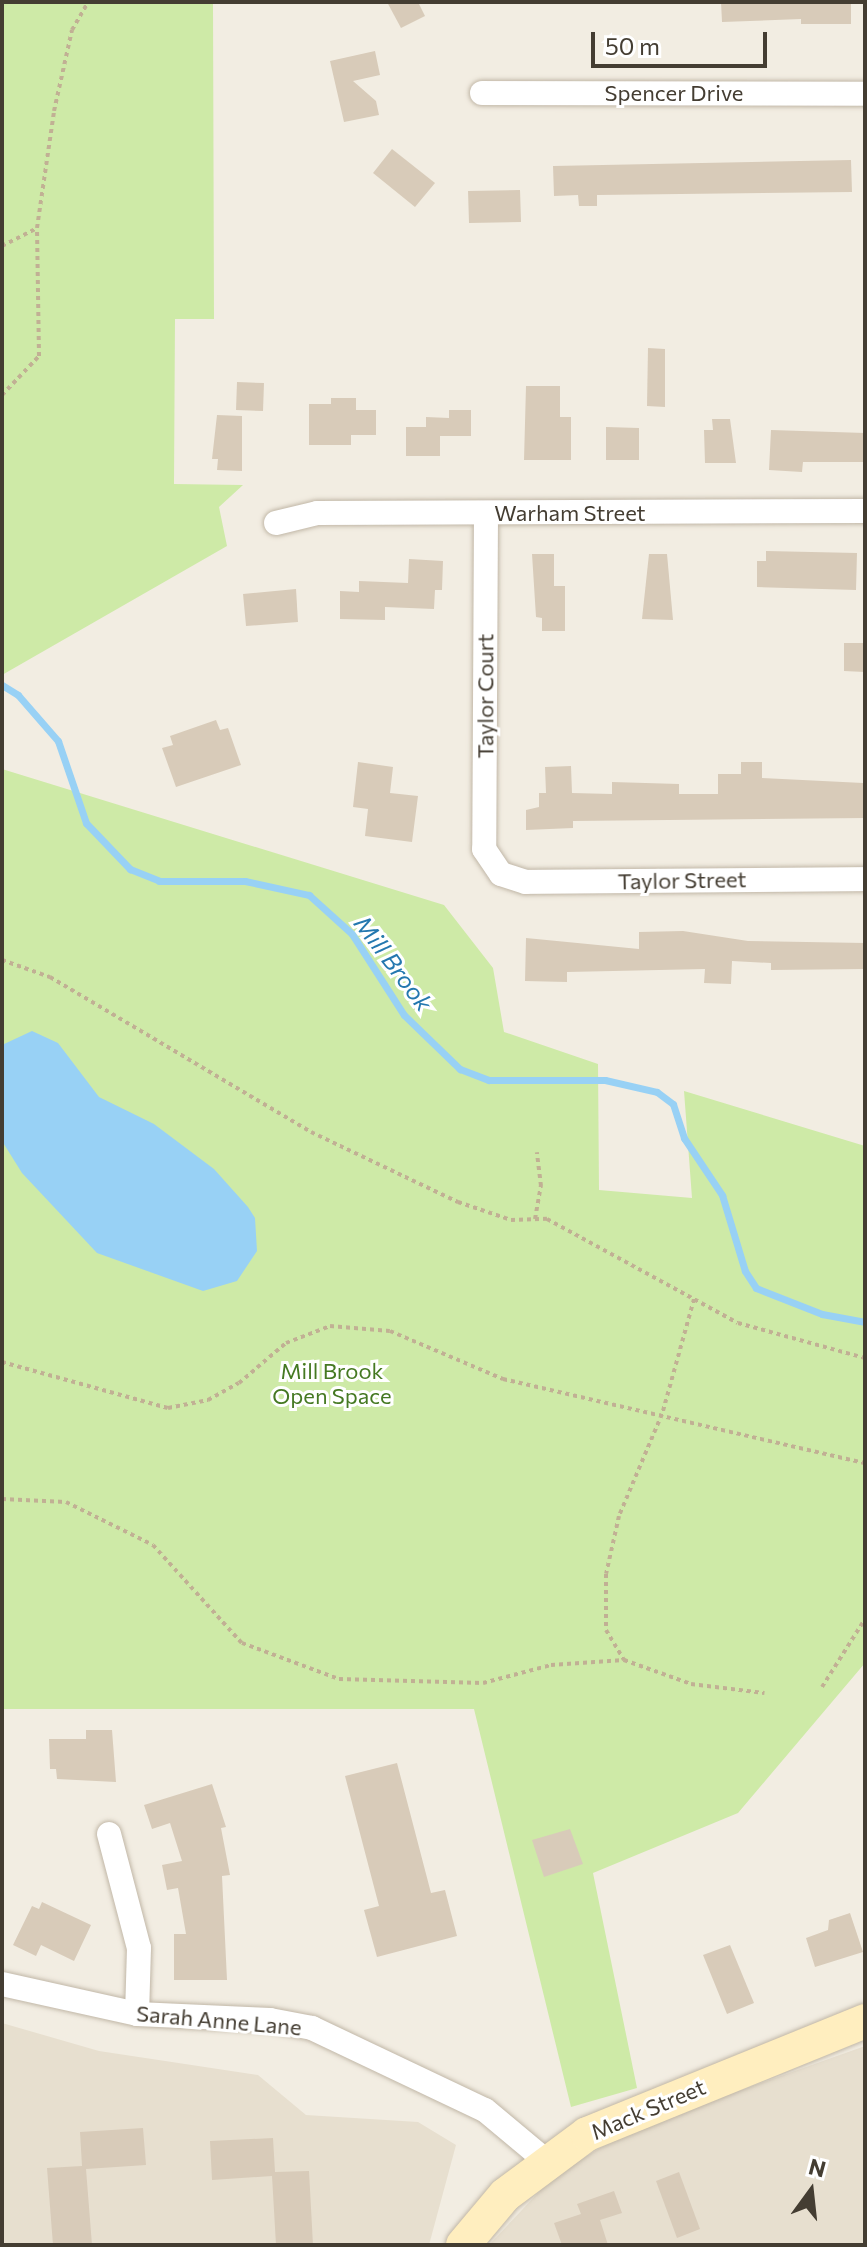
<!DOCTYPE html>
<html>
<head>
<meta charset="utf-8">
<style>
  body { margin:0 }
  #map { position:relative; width:867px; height:2247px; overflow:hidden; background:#f2ede2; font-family:Commissioner,sans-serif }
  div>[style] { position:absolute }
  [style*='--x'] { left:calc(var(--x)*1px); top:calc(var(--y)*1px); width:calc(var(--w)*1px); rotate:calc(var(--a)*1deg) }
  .residential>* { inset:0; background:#e7dfcf }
  .green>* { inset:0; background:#ceeaa7 }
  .water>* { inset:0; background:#98d1f5 }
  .stream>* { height:7px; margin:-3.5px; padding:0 3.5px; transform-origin:3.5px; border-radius:3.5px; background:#98d1f5 }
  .building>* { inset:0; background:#d8cbb9 }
  .path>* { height:4px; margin-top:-2px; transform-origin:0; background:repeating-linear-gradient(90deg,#c1b094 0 4px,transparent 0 8px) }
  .roads { filter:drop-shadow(0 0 2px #c1b7a7) drop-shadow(0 0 2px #c1b7a7) }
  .street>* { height:24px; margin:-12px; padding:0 12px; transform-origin:12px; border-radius:12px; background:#fff }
  .secondary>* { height:34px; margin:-17px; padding:0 17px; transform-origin:17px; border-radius:17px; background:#ffeebf }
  span { translate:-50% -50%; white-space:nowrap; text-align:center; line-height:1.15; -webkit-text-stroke:6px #fff; paint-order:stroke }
  .street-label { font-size:22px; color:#443d32 }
  .park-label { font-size:22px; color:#457922 }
  .water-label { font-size:24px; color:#2478af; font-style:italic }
  .frame { position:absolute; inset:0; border:4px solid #443d32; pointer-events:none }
  .north { position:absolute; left:771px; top:2151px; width:80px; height:80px; -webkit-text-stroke:6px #fff; paint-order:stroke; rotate:15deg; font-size:22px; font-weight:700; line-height:32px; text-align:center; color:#443d32 }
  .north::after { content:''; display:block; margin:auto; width:28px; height:36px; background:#443d32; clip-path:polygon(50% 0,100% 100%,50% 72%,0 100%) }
  .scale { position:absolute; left:591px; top:32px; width:176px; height:36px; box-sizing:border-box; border:4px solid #443d32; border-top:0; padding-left:10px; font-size:24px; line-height:28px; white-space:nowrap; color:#443d32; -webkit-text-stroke:6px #fff; paint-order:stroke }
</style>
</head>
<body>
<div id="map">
  <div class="residential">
    <div style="clip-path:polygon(2px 2023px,99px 2051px,258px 2075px,306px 2115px,418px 2122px,456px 2145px,429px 2245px,2px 2245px)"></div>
    <div style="clip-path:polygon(865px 2046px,865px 2245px,489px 2245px,554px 2176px,630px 2130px)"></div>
  </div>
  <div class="green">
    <div style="clip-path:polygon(2px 2px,213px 2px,214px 319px,175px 319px,174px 484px,243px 485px,219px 507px,227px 546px,2px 675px)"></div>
    <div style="clip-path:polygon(2px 769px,444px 905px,493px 968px,504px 1032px,598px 1064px,599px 1190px,692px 1198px,684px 1091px,865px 1146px,865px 1663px,738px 1813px,593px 1873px,637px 2088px,571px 2107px,474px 1709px,2px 1709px)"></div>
  </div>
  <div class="water">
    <div style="clip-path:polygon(32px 1031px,58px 1043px,99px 1097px,154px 1124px,214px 1169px,248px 1207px,255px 1218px,257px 1251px,237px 1281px,203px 1291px,97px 1253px,22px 1173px,2px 1141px,2px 1045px)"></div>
  </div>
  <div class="stream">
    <div style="--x:2;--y:685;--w:19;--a:32"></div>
    <div style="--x:18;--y:695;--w:61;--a:49"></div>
    <div style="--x:58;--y:741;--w:87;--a:71.1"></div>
    <div style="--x:86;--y:823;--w:64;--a:46.3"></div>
    <div style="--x:130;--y:869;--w:31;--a:22"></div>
    <div style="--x:159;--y:881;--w:86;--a:0"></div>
    <div style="--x:245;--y:881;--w:66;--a:12.3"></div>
    <div style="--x:309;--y:895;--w:58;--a:42.2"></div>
    <div style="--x:352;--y:934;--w:96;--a:57.3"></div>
    <div style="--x:404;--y:1015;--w:78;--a:44"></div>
    <div style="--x:460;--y:1069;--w:31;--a:21"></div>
    <div style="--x:489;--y:1080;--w:116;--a:0"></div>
    <div style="--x:605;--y:1080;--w:53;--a:13"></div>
    <div style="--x:657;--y:1092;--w:20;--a:37"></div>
    <div style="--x:673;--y:1104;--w:36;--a:72"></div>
    <div style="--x:684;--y:1138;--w:69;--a:56.3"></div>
    <div style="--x:722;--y:1195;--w:79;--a:73.2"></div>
    <div style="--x:745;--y:1271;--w:20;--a:57"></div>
    <div style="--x:756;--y:1288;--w:71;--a:21.5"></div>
    <div style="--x:822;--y:1314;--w:44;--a:10.5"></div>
  </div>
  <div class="building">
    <div style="clip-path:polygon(387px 2px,418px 2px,425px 16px,401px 28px)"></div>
    <div style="clip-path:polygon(721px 2px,851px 2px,851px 24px,801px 24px,801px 19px,722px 22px)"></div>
    <div style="clip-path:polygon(375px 51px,380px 75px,353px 81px,376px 101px,379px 115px,344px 122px,330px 61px)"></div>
    <div style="clip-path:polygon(392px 149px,435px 183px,415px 207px,373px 173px)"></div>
    <div style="clip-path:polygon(851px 160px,852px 192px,597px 195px,597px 206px,579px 206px,578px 195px,554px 196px,553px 166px)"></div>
    <div style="clip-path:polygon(520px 190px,521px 222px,469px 223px,468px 191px)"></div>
    <div style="clip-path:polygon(648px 348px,665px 349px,665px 407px,647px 406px)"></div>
    <div style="clip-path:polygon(237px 382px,264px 383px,263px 411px,236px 410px)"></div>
    <div style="clip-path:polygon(526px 386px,560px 386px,560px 417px,571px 417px,571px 460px,524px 460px)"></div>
    <div style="clip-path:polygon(331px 398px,356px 398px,356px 410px,376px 410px,376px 435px,351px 435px,351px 445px,309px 445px,309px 404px,331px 404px)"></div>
    <div style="clip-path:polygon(449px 410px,471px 410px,471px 436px,440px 436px,440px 456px,406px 456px,406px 427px,426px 427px,426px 417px,449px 418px)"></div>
    <div style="clip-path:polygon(217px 415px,242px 416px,242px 471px,217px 470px,218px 459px,212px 459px)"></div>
    <div style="clip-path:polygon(712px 419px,730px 419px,736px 463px,705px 463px,704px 430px,713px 430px)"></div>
    <div style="clip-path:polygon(606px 427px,639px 428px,639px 460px,606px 460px)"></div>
    <div style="clip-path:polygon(771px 430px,865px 433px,865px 462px,803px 462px,802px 472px,769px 470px)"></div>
    <div style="clip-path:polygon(766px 551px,857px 553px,856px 590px,757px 587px,757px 561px,766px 561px)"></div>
    <div style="clip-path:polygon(532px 554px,554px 554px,554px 586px,565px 586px,565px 631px,542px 631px,542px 618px,536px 617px)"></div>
    <div style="clip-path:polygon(649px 554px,667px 554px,673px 620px,642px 619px)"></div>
    <div style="clip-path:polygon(409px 559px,443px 561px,442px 590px,435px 590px,434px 609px,385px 607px,385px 620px,340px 619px,340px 591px,359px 592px,359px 581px,408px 583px)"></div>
    <div style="clip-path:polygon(296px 589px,298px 622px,246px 626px,243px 594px)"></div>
    <div style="clip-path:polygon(844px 643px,865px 643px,865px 672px,844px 671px)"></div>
    <div style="clip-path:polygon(216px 720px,220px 730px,228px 728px,241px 765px,176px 787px,162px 748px,173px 745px,170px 736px)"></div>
    <div style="clip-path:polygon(358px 762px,393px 767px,390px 793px,418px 796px,412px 842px,365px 836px,368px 809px,353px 807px)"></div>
    <div style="clip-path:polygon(741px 762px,762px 762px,762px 778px,863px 783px,865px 818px,573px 821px,573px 828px,526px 830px,526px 810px,539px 807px,539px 793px,546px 793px,545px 767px,571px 766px,572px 793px,612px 794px,612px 782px,679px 784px,679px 794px,718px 794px,718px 774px,741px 774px)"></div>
    <div style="clip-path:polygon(683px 931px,748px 941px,865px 943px,865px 969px,771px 970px,771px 963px,732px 961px,731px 984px,704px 983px,705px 969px,567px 972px,567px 982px,525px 981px,526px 938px,639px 949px,639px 932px)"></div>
    <div style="clip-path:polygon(86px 1730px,112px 1730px,116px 1782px,57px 1779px,56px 1769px,50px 1769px,49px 1739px,86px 1739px)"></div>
    <div style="clip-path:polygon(397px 1763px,431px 1893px,445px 1890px,457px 1936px,377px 1957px,364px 1910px,379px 1906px,345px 1776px)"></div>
    <div style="clip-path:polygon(212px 1784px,226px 1827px,221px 1828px,230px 1875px,222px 1876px,227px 1980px,174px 1980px,174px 1934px,186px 1934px,178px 1888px,167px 1890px,162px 1865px,182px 1861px,170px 1823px,152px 1829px,144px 1805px)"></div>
    <div style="clip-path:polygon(570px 1829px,583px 1864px,544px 1877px,532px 1840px)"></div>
    <div style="clip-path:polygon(42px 1902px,91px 1925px,74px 1961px,41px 1945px,36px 1956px,13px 1945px,32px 1906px,39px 1909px)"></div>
    <div style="clip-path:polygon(850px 1913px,863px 1952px,815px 1967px,806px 1938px,828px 1930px,829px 1920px)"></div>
    <div style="clip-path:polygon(730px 1945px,754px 2003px,727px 2014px,703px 1955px)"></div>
    <div style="clip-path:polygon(143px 2128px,146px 2165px,86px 2169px,92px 2245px,53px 2245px,47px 2168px,82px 2166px,80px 2132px)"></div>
    <div style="clip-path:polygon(273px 2138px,275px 2172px,309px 2171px,313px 2245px,276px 2245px,272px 2176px,212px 2180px,210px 2141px)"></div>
    <div style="clip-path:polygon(679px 2172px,700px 2229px,677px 2238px,656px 2181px)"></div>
    <div style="clip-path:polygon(614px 2191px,622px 2213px,600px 2220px,608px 2245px,562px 2245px,554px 2223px,581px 2214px,577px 2204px)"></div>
  </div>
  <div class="path">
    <div style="--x:2;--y:246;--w:39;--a:-27"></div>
    <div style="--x:37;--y:228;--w:118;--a:-81.7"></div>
    <div style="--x:54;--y:111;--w:83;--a:-77.5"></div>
    <div style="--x:72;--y:30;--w:32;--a:-60"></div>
    <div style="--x:2;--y:395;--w:54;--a:-46.5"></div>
    <div style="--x:39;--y:356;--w:128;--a:-90.9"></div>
    <div style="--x:2;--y:960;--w:51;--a:19.5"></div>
    <div style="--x:50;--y:977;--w:304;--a:30.7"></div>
    <div style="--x:311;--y:1132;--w:163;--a:25.5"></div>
    <div style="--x:458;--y:1202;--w:56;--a:18.8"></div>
    <div style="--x:511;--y:1220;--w:36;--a:-2"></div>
    <div style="--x:547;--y:1219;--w:217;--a:28.6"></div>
    <div style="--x:738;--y:1323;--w:132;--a:15.4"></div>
    <div style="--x:535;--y:1219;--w:34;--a:-80"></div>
    <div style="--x:541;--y:1186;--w:34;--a:-97"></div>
    <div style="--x:694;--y:1299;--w:119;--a:105.5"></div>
    <div style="--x:662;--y:1414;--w:111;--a:112.9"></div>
    <div style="--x:619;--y:1516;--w:59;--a:102.6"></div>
    <div style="--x:606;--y:1574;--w:56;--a:90"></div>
    <div style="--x:606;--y:1630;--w:35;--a:59"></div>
    <div style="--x:624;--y:1660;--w:71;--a:19.7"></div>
    <div style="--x:691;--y:1684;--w:74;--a:7"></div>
    <div style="--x:2;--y:1362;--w:172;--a:15.5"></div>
    <div style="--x:168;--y:1408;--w:41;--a:-11.3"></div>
    <div style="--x:208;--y:1400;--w:35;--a:-29"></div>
    <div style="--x:239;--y:1383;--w:62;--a:-40.4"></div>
    <div style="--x:286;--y:1343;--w:47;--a:-21.1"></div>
    <div style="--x:330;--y:1326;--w:60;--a:4.8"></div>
    <div style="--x:390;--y:1331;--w:123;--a:23"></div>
    <div style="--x:503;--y:1379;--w:372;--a:13.1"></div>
    <div style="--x:2;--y:1499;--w:64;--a:2.7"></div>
    <div style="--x:66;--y:1502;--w:97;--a:26.3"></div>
    <div style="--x:153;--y:1545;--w:132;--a:47.8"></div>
    <div style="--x:242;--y:1643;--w:103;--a:20.4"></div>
    <div style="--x:339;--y:1679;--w:144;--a:1.6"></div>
    <div style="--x:483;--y:1683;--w:70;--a:-14.8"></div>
    <div style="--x:551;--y:1665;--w:73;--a:-3.9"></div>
    <div style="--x:822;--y:1687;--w:80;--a:-57.7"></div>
  </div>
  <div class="roads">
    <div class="street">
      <div style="--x:482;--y:93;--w:383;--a:0.1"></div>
      <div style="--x:486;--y:513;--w:336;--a:90.3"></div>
      <div style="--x:484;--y:849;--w:30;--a:56"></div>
      <div style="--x:501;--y:874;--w:26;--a:18"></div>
      <div style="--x:526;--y:882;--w:339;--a:-0.5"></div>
      <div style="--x:276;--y:523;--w:42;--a:-13.7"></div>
      <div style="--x:317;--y:513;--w:548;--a:-0.21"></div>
      <div style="--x:109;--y:1834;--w:118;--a:75.3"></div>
      <div style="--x:139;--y:1948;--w:66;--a:91.7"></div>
      <div style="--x:2;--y:1984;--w:138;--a:12.5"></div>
      <div style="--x:137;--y:2014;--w:133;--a:2.6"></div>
      <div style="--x:270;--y:2020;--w:43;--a:10.8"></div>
      <div style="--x:312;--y:2028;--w:191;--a:25.4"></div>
      <div style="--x:485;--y:2110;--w:80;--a:39.9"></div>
    </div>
    <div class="secondary">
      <div style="--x:463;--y:2245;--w:65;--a:-50"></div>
      <div style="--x:505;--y:2195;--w:102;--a:-36.6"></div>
      <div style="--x:587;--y:2134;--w:300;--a:-22.1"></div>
    </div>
  </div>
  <div class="street-label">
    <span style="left:674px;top:93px">Spencer Drive</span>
    <span style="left:570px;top:513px">Warham Street</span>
    <span style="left:485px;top:696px;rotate:-90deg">Taylor Court</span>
    <span style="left:682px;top:880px;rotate:-1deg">Taylor Street</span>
    <span style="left:219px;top:2020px;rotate:5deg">Sarah Anne Lane</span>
    <span style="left:648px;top:2109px;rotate:-23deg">Mack Street</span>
  </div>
  <div class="park-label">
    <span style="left:332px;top:1383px">Mill Brook<br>Open Space</span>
  </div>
  <div class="water-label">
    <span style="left:394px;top:963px;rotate:53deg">Mill Brook</span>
  </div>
  <div class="frame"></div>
  <div class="north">N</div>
  <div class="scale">50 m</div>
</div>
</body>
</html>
